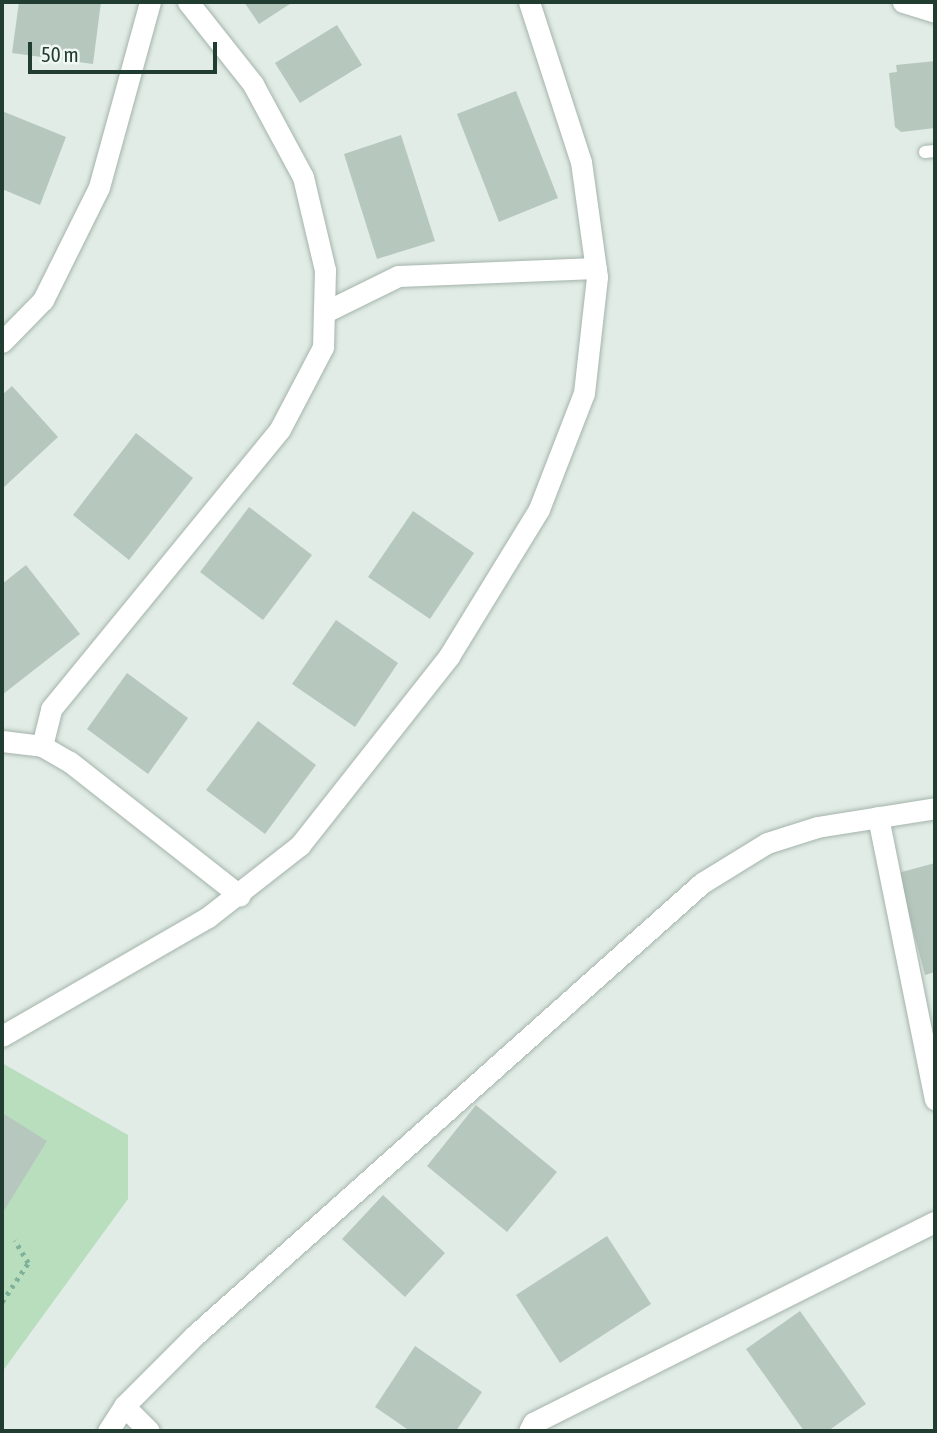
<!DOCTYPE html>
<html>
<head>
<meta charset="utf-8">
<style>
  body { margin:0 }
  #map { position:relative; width:937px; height:1433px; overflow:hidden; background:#e1ece6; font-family:"Asap Condensed",sans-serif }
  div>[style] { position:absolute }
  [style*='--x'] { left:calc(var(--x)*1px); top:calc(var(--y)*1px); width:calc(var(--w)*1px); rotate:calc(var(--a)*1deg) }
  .green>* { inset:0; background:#b9debe }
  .building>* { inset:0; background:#b6c7be }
  .path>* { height:4.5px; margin-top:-2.25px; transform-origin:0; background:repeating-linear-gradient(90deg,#80b19b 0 3.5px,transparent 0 8.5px) }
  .roads { filter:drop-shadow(0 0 2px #a4b4ac) drop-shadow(0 0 2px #a4b4ac) }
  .lane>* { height:12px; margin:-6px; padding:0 6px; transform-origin:6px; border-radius:6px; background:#fff }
  .street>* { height:21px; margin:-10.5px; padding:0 10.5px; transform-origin:10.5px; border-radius:10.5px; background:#fff }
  span { translate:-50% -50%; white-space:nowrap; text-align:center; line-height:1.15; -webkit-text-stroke:5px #f1f8f4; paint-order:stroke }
  .frame { position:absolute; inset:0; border:4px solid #213d32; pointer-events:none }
  .scale { position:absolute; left:28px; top:42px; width:189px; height:32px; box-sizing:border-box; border:4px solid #213d32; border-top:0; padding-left:9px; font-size:21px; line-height:24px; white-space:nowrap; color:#213d32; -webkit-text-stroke:5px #f1f8f4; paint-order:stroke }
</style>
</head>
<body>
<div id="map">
  <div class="green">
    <div style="clip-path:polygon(2px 1063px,128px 1135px,128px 1199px,2px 1372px)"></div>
  </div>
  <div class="building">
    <div style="clip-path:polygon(19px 2px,101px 2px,93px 64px,12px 53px)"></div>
    <div style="clip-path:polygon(244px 2px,293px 2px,259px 24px)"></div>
    <div style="clip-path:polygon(337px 25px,362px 65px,300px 103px,275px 63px)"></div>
    <div style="clip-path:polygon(935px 61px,935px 128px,901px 132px,895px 127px,889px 73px,897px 72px,896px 65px)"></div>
    <div style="clip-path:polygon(516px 91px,558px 198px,499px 222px,457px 114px)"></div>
    <div style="clip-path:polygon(2px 111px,66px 137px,40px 205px,2px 189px)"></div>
    <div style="clip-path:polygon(401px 135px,435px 241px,377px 259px,344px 154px)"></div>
    <div style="clip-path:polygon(12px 386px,58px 437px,2px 489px,2px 395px)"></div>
    <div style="clip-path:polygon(136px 433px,193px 478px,129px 560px,73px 515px)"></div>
    <div style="clip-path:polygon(249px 507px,312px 555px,263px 620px,200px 572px)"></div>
    <div style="clip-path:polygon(413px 511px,474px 553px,430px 619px,368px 577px)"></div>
    <div style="clip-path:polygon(26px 565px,80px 634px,2px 695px,2px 584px)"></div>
    <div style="clip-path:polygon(336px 620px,398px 663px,355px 727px,292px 684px)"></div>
    <div style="clip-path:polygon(127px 673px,188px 718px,148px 774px,87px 729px)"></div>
    <div style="clip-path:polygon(258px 721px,316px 765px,265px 834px,206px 790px)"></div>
    <div style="clip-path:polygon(935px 863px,935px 972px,925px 975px,898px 873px)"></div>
    <div style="clip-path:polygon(476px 1105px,557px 1172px,507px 1232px,427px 1166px)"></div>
    <div style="clip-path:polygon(4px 1114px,47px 1141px,2px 1214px,2px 1117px)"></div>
    <div style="clip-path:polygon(383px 1195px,445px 1253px,405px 1297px,342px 1239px)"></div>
    <div style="clip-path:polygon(607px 1236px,651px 1304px,560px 1363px,516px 1295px)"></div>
    <div style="clip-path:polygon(800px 1311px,866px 1404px,828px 1431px,804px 1431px,746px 1349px)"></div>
    <div style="clip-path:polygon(415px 1346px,482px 1392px,456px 1431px,410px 1431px,375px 1407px)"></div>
  </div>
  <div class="path">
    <div style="--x:2;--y:1302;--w:47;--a:-56.3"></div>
    <div style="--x:28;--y:1263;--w:26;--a:-121"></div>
  </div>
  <div class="roads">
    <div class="lane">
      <div style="--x:925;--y:152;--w:10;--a:-6"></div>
    </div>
    <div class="street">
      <div style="--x:903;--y:2;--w:34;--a:17"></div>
      <div style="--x:329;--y:310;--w:77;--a:-26.2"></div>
      <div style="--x:398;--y:276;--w:198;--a:-2.3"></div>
      <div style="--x:2;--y:342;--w:59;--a:-45.7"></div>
      <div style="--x:43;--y:300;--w:126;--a:-63.6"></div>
      <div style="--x:99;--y:187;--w:192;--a:-74.6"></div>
      <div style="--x:2;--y:741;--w:40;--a:7.1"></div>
      <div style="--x:42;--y:746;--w:32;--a:30"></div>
      <div style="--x:70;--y:762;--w:216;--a:38.2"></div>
      <div style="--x:42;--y:746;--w:38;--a:-76"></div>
      <div style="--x:51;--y:709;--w:362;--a:-50.7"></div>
      <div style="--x:280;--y:429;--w:93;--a:-62.3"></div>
      <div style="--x:323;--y:347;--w:77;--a:-88.5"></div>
      <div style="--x:325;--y:270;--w:96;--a:-103.3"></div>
      <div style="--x:303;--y:177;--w:106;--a:-118.3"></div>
      <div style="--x:253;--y:84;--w:105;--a:-128.4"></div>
      <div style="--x:878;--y:817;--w:288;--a:78.6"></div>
      <div style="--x:2;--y:1036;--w:238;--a:-30"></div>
      <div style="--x:208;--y:917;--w:117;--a:-38"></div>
      <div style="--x:300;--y:845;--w:241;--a:-51.7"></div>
      <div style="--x:449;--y:656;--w:172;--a:-58.5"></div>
      <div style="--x:539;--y:509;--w:124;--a:-68.8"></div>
      <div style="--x:584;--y:393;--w:117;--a:-83.6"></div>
      <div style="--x:597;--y:277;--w:116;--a:-97.9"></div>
      <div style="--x:581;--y:162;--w:168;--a:-108"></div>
      <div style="--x:124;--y:1406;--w:35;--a:45"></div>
      <div style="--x:108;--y:1431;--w:30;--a:-57"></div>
      <div style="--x:124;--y:1406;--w:100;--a:-45"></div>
      <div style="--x:195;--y:1335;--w:679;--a:-41.72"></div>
      <div style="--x:702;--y:883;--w:76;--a:-31.6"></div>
      <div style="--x:767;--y:843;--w:52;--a:-17.7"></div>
      <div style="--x:817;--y:827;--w:120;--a:-9.1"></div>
      <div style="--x:529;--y:1431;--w:9;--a:-63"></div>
      <div style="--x:533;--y:1423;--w:449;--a:-26.6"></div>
    </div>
  </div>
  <div class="frame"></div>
  <div class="scale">50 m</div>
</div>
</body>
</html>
